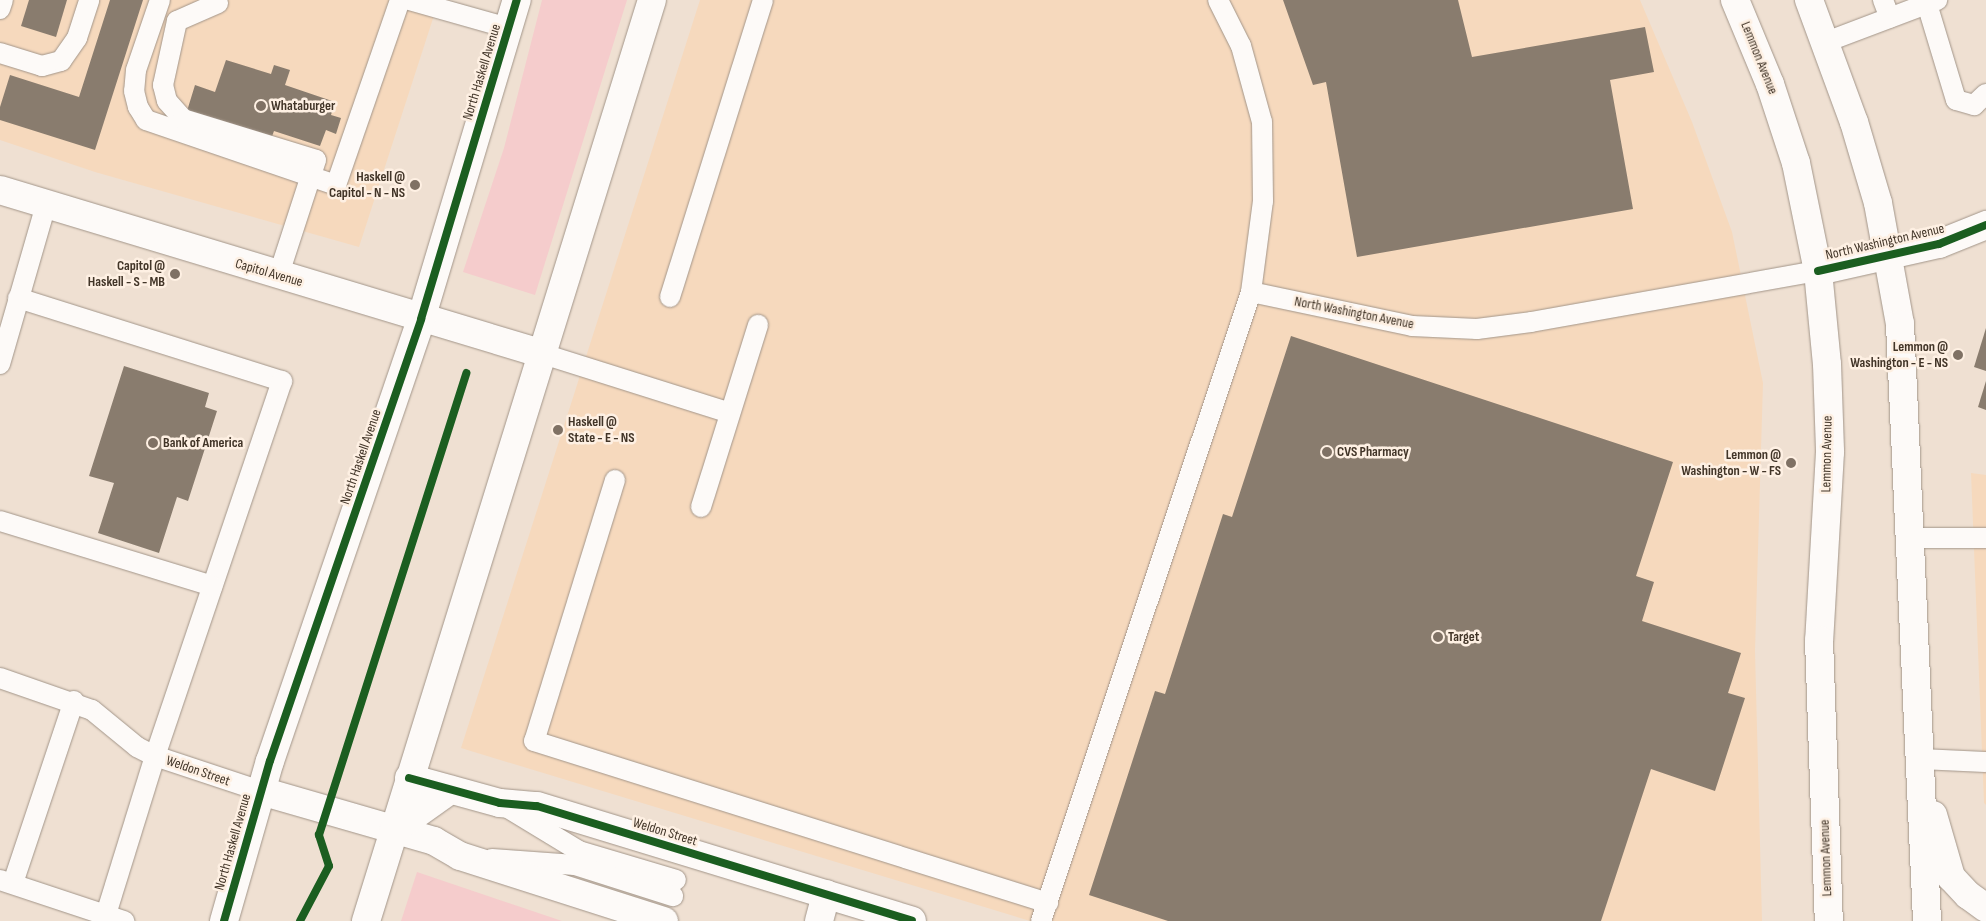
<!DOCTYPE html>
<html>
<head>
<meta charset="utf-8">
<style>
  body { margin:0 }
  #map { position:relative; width:1986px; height:921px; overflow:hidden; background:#efe0d2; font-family:"Sofia Sans Condensed",sans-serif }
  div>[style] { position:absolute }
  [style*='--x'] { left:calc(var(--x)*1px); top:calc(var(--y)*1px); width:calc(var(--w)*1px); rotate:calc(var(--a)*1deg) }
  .built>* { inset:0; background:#f6d9bd }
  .green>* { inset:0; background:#f5cccc }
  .building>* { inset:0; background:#897c6e }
  .roads { filter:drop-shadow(0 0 1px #a29589) drop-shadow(0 0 1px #a29589) }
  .lane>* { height:20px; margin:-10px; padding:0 10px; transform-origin:10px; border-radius:10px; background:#fdfaf8 }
  .street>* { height:28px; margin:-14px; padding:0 14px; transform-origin:14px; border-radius:14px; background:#fdfaf8 }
  .secondary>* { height:28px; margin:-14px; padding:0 14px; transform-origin:14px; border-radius:14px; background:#fdfaf8 }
  .cycleway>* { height:8px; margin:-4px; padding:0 4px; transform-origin:4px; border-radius:4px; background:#1b5e20 }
  .dots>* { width:14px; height:14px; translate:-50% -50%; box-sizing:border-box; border:2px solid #fef0e3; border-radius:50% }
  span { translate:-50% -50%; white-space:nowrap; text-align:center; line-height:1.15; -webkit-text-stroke:5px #fef0e3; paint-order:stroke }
  .street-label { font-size:14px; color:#423528 }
  .poi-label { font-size:14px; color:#423528; font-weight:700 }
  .left { translate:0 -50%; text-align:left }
  .right { translate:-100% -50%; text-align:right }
</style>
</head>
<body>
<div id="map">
  <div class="built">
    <div style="clip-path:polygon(0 0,439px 0,359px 247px,95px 172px,0 140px)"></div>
    <div style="clip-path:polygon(700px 0,1640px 0,1692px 122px,1732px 232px,1763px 383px,1755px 651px,1762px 921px,1030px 921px,461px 748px)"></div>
    <div style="clip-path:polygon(1971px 473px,1986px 475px,1986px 805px,1984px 803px)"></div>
  </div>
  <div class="green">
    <div style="clip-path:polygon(542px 0,627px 0,535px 295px,463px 272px,504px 148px)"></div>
    <div style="clip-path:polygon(417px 872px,562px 921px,401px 921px)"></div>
  </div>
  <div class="building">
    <div style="clip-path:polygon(29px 0,67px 0,56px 37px,21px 26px)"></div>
    <div style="clip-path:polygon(110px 0,143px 0,95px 150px,0 120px,0 107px,10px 75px,79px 97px)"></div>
    <div style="clip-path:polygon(1283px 0,1458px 0,1472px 57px,1645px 27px,1654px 72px,1610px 80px,1633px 209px,1357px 257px,1326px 82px,1313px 85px)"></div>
    <div style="clip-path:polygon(226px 60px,271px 74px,274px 65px,290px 70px,285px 85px,335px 102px,331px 115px,341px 118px,336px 134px,326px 130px,320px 146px,274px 131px,271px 139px,187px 111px,195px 85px,215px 92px)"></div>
    <div style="clip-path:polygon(1986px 328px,1986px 371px,1974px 367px)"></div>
    <div style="clip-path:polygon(1291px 336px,1673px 462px,1636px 576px,1654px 582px,1642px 621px,1741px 653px,1728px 693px,1745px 698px,1715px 791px,1651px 769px,1601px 921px,1168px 921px,1089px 895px,1155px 691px,1165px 694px,1223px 514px,1232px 517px)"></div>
    <div style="clip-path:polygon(124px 366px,209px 393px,205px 407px,217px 411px,188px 501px,177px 497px,159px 553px,98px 533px,114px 483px,89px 476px)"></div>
    <div style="clip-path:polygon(1986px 381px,1986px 410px,1978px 407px)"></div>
  </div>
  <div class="roads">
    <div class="lane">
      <div style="--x:160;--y:0;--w:74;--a:108.9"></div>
      <div style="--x:136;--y:70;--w:21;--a:95"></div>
      <div style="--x:134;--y:91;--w:16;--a:76"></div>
      <div style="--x:138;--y:107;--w:15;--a:58"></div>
      <div style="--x:146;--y:120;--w:201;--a:18.9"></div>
      <div style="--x:336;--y:185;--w:196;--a:-70.9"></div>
      <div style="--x:409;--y:0;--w:103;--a:15.8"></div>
      <div style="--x:1883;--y:0;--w:19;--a:69"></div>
      <div style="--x:218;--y:3;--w:45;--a:156.3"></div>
      <div style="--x:177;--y:21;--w:66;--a:102.3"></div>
      <div style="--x:163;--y:85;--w:16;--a:76"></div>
      <div style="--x:167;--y:101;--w:24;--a:48"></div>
      <div style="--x:183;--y:119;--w:139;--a:17.1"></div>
      <div style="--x:316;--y:160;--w:123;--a:108"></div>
      <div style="--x:1927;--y:4;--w:100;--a:73.2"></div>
      <div style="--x:1956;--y:100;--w:19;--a:16"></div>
      <div style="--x:1974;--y:105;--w:16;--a:-43"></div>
      <div style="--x:0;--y:9;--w:9;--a:-72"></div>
      <div style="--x:1826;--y:42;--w:119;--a:-20.7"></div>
      <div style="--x:0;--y:53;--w:44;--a:17.2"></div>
      <div style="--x:42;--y:66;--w:20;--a:-15"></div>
      <div style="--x:61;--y:61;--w:28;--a:-55"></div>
      <div style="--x:77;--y:38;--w:40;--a:-72"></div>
      <div style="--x:1251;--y:292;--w:165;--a:11.9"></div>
      <div style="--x:1412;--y:326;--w:65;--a:2.6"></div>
      <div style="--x:1477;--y:329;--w:54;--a:-7.4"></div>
      <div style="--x:1531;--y:322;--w:291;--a:-10.1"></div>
      <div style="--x:670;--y:297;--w:311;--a:-72.6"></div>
      <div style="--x:18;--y:298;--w:277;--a:17.5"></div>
      <div style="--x:282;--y:381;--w:396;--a:108.7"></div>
      <div style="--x:155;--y:756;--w:165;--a:107.2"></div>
      <div style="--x:540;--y:353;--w:199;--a:17.5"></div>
      <div style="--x:0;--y:364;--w:166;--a:-73.9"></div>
      <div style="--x:615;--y:480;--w:273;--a:107.2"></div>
      <div style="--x:534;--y:741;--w:539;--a:17.49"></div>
      <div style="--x:701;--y:507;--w:191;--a:-72.6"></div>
      <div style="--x:0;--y:521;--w:222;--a:17"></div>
      <div style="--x:1910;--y:538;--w:76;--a:0"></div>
      <div style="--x:0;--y:678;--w:97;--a:19.2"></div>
      <div style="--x:92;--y:710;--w:58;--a:39.4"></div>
      <div style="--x:137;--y:747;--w:20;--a:27"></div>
      <div style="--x:155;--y:756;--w:112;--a:18.3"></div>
      <div style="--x:1920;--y:759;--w:66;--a:2.6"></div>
      <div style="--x:503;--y:805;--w:89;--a:31.2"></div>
      <div style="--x:579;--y:851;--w:101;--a:16.6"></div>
      <div style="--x:492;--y:859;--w:83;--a:4.1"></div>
      <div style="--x:575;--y:865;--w:103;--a:17.6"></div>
      <div style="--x:0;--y:880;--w:131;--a:18.3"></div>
      <div style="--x:13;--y:883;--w:192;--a:-71.5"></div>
      <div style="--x:1041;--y:921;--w:663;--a:-71.54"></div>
      <div style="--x:1251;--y:292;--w:92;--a:-82.5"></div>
      <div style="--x:1263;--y:201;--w:79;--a:-90.7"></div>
      <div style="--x:1262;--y:122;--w:79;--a:-105.4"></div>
      <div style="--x:1241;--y:46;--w:51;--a:-116.6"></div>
    </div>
    <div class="street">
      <div style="--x:0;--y:190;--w:564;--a:16.8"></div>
      <div style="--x:409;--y:778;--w:94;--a:15.4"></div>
      <div style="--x:500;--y:803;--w:37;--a:5"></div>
      <div style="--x:537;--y:806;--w:392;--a:17"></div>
      <div style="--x:261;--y:791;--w:180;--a:16.1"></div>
      <div style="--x:434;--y:841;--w:30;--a:30"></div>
      <div style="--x:460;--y:856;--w:214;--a:17.7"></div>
      <div style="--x:819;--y:921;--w:28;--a:-75"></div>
    </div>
    <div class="secondary">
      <div style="--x:1735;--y:0;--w:91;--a:67.4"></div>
      <div style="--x:1770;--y:84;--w:83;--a:71.8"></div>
      <div style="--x:1796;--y:163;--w:110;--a:78.5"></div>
      <div style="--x:1818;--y:271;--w:93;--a:84.5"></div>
      <div style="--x:1827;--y:364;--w:88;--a:88"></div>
      <div style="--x:1830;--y:452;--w:188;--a:93.3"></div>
      <div style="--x:1819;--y:640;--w:281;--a:88"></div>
      <div style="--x:1809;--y:0;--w:130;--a:69.8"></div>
      <div style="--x:1854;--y:122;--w:84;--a:73.5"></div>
      <div style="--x:1878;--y:203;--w:123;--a:79.7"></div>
      <div style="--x:1900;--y:324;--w:598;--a:87.41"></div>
      <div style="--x:1818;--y:271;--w:124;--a:-12.6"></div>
      <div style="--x:1939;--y:244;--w:51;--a:-22"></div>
      <div style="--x:1933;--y:815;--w:65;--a:73.8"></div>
      <div style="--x:1951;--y:877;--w:25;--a:47"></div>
      <div style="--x:1968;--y:895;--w:22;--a:36"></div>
      <div style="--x:394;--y:830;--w:69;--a:-35.5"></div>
      <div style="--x:224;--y:921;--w:166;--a:-74"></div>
      <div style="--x:270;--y:761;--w:467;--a:-71.1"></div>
      <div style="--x:421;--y:319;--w:333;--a:-73.3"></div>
      <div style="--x:366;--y:921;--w:964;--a:-72.75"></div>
    </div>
  </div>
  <div class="cycleway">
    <div style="--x:1818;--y:271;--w:124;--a:-12.6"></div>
    <div style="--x:1939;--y:244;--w:51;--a:-22"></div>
    <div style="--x:409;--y:778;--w:94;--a:15.4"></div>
    <div style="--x:500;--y:803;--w:37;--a:5"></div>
    <div style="--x:537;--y:806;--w:392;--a:17"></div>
    <div style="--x:224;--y:921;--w:166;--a:-74"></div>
    <div style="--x:270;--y:761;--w:467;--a:-71.1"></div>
    <div style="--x:421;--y:319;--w:333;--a:-73.3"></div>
    <div style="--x:300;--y:921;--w:62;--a:-62.2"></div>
    <div style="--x:329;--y:866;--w:33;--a:-108"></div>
    <div style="--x:319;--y:835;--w:485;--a:-72.3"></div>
  </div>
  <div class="dots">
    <div style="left:261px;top:106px;background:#7f7164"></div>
    <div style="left:415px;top:185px;background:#7f7164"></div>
    <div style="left:175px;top:274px;background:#7f7164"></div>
    <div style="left:1958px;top:355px;background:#7f7164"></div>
    <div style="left:558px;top:430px;background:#7f7164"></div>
    <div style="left:153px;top:443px;background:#7f7164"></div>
    <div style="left:1327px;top:452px;background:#7f7164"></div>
    <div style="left:1791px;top:463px;background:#7f7164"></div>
    <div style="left:1438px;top:637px;background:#7f7164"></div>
  </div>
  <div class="street-label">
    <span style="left:1759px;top:58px;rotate:68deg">Lemmon Avenue</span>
    <span style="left:482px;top:72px;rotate:-73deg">North Haskell Avenue</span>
    <span style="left:1885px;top:242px;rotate:-13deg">North Washington Avenue</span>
    <span style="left:269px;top:273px;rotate:16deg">Capitol Avenue</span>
    <span style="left:1354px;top:313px;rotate:11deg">North Washington Avenue</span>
    <span style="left:1827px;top:454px;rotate:-89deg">Lemmon Avenue</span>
    <span style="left:361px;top:457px;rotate:-71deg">North Haskell Avenue</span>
    <span style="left:198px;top:771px;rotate:19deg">Weldon Street</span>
    <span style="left:665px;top:832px;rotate:17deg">Weldon Street</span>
    <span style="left:233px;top:842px;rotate:-74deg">North Haskell Avenue</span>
    <span style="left:1826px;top:858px;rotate:-92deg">Lemmon Avenue</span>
  </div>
  <div class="poi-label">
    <span class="left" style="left:271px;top:106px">Whataburger</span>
    <span class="right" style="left:405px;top:185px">Haskell @<br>Capitol - N - NS</span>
    <span class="right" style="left:165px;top:274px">Capitol @<br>Haskell - S - MB</span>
    <span class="right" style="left:1948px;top:355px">Lemmon @<br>Washington - E - NS</span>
    <span class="left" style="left:568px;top:430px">Haskell @<br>State - E - NS</span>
    <span class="left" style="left:163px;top:443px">Bank of America</span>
    <span class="left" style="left:1337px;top:452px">CVS Pharmacy</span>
    <span class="right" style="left:1781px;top:463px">Lemmon @<br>Washington - W - FS</span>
    <span class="left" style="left:1448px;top:637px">Target</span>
  </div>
</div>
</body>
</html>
